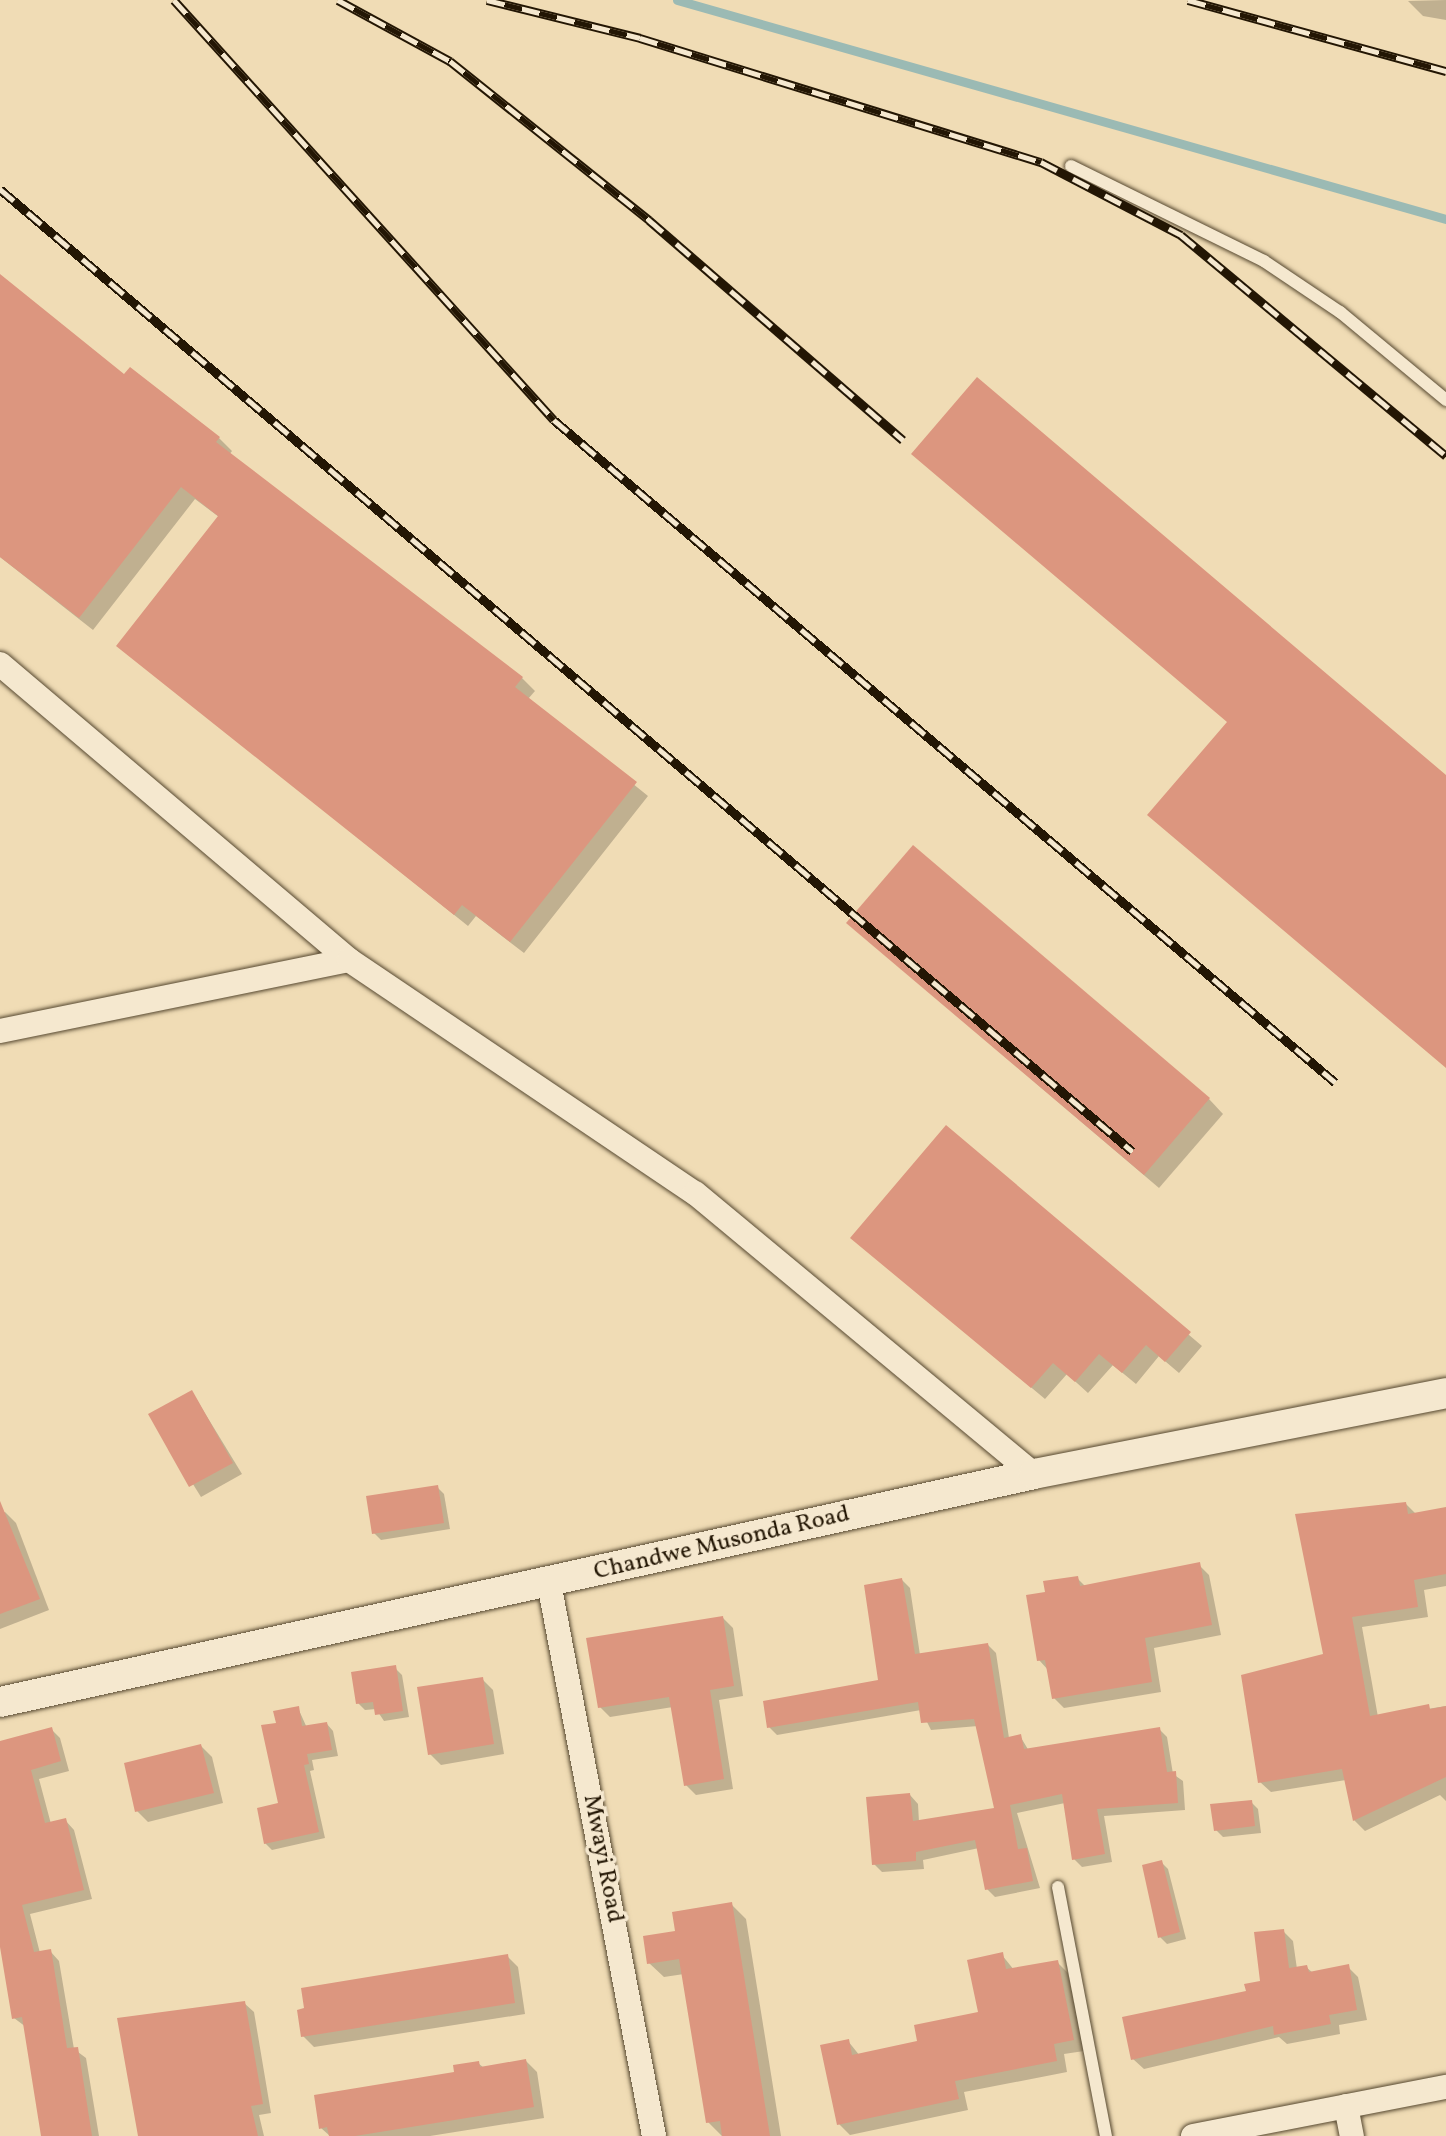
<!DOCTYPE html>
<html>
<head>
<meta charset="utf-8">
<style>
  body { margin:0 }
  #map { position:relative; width:1446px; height:2136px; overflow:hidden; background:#f0dcb5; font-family:Vollkorn,serif }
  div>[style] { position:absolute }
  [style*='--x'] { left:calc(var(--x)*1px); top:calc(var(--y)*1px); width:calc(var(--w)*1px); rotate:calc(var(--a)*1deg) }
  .shadow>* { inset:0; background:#0003 }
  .stream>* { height:9px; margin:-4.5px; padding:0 4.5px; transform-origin:4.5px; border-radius:4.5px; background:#9bbab4 }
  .building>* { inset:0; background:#dc967f }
  .roads { filter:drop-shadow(0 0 2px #564830) drop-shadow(0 0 2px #564830) }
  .service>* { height:12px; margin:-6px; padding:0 6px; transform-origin:6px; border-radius:6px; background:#f5e8cf }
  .minor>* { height:24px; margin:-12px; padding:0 12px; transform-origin:12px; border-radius:12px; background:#f5e8cf }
  .tertiary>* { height:30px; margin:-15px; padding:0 15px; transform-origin:15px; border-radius:15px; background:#f5e8cf }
  .rail>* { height:9px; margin-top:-4.5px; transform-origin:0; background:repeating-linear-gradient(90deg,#f5e8cf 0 18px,#231604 0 36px); box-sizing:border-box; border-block:2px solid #231604 }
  span { translate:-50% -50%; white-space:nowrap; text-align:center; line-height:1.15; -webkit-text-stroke:7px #f5e8cf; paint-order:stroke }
  .street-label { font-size:24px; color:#231604 }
</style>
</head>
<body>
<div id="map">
  <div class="shadow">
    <div style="clip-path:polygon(1446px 0,1446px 20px,1423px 16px,1408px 1px)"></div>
    <div style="clip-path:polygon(0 275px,124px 377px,219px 438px,232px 451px,229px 455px,522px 678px,535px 691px,528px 699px,648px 796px,524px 953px,476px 916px,468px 926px,119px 646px,219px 517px,195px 499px,93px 630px,0 557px)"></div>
    <div style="clip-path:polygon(864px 937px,1209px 1099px,1223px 1114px,1159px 1188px)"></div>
    <div style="clip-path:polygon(946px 1128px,1202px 1346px,1179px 1373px,1159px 1356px,1136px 1384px,1113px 1365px,1088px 1393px,1067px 1374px,1045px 1399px,866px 1250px)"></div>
    <div style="clip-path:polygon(192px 1392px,242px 1474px,201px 1497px,150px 1415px)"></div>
    <div style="clip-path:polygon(437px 1487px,444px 1494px,450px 1529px,381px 1540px,374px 1533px)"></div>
    <div style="clip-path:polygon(1406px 1504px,1417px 1515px,1446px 1509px,1446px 1586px,1424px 1590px,1428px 1617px,1362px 1627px,1378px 1717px,1446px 1706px,1446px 1801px,1440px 1795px,1365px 1831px,1354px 1820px,1346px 1780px,1271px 1792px,1260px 1782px)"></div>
    <div style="clip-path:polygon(5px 1512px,16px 1523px,49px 1610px,0 1629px,0 1514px)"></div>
    <div style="clip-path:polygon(1199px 1565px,1209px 1575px,1221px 1635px,1154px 1648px,1161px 1692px,1064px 1708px,1054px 1698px,1049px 1671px,1039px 1660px,1047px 1594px,1077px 1578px,1086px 1587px)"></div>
    <div style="clip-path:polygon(902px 1580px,910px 1588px,920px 1655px,988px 1645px,996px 1653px,1009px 1738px,1020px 1736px,1029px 1751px,1159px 1729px,1167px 1737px,1173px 1774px,1183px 1781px,1185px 1810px,1104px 1816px,1112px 1862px,1082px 1867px,1074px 1859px,1065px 1803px,1017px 1813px,1040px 1888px,995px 1897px,987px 1889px,979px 1848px,923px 1860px,924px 1869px,882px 1872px,874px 1864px,910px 1795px,918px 1804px,919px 1822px,996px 1810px,978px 1726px,931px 1730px,921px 1710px,777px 1735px,769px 1727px,881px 1682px)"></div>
    <div style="clip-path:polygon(723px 1618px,733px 1628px,743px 1696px,719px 1700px,733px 1789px,696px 1795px,686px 1785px,673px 1707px,610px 1717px,600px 1707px)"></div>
    <div style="clip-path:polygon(395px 1668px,402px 1675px,409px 1717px,384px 1721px,376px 1709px,365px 1710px,358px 1703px)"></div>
    <div style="clip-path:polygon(482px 1679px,493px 1690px,504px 1754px,441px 1765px,430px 1754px)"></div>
    <div style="clip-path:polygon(298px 1708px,307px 1728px,327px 1724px,333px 1731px,338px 1756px,312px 1760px,314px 1770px,310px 1771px,325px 1838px,272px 1850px,265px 1843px,280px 1805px,278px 1725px)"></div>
    <div style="clip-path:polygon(51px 1729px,60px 1738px,69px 1771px,39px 1779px,51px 1824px,65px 1820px,74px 1830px,92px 1899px,30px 1914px,40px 1953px,50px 1951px,59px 1961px,74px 2049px,86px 2058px,99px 2136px,43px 2136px,26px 2027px,14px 2018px,0 1934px,0 1743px)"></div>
    <div style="clip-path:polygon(201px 1746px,212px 1757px,223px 1803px,148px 1822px,137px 1811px)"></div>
    <div style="clip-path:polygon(1251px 1802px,1258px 1809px,1261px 1833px,1223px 1837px,1216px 1830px)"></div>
    <div style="clip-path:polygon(1161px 1862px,1168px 1869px,1186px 1939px,1167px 1944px,1160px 1937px)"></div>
    <div style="clip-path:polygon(731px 1904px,746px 1919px,781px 2136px,722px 2136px,708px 2122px,684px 1974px,664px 1977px,649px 1963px)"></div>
    <div style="clip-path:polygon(1283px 1931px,1293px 1941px,1297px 1969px,1306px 1967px,1313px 1973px,1348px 1967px,1358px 1977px,1367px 2020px,1339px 2025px,1340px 2034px,1287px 2044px,1279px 2037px,1144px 2069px,1133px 2059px,1263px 1983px)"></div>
    <div style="clip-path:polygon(1002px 1955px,1014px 1970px,1057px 1962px,1068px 1973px,1084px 2051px,1064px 2054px,1067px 2072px,964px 2092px,968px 2110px,850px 2135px,839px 2124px,848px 2041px,860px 2056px,919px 2043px,980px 2013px)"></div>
    <div style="clip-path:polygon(507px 1956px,518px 1967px,525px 2014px,314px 2047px,303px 2036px)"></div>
    <div style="clip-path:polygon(244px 2003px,254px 2012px,271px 2113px,259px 2115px,264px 2136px,140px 2136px)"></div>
    <div style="clip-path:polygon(526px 2061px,537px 2072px,544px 2118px,430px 2136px,330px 2136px,321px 2128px,478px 2063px,484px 2068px)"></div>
  </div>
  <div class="stream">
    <div style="--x:677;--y:0;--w:800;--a:15.9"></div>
  </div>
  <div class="building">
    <div style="clip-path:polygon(0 274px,124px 374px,130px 367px,220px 437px,216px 442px,523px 677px,515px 687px,637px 782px,510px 942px,462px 905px,454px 915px,116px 646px,218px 516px,181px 487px,79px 618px,0 557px)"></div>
    <div style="clip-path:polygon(977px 377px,1446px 775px,1446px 1068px,1147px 815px,1227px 722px,911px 454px)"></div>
    <div style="clip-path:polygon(913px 845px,1210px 1098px,1144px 1175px,846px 923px)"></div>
    <div style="clip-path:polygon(946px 1125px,1191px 1332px,1165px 1362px,1146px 1345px,1122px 1373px,1099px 1354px,1075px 1382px,1053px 1363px,1031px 1388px,850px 1238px)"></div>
    <div style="clip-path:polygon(192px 1390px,233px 1463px,189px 1487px,148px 1414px)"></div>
    <div style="clip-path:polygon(438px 1485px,444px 1523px,372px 1534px,366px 1496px)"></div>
    <div style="clip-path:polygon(0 1501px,40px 1599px,0 1614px)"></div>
    <div style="clip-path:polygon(1406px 1502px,1408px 1514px,1446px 1507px,1446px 1574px,1414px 1580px,1418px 1607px,1352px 1617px,1370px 1716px,1429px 1704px,1430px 1709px,1446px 1706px,1446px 1777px,1353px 1821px,1342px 1769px,1258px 1783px,1241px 1675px,1323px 1654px,1295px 1514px)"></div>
    <div style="clip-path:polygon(1200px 1562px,1212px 1625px,1145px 1638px,1152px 1682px,1052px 1699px,1045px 1660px,1037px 1661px,1026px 1595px,1045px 1592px,1043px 1581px,1078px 1576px,1080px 1586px)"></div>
    <div style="clip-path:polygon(902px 1578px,915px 1654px,988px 1643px,1004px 1738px,1021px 1734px,1024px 1749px,1160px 1727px,1167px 1772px,1176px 1771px,1178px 1803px,1097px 1809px,1105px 1854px,1072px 1860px,1062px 1794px,1010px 1805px,1018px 1849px,1027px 1848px,1033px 1881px,985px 1890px,975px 1840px,916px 1852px,916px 1861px,872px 1865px,866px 1797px,910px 1793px,913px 1821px,994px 1808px,974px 1719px,921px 1723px,918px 1702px,767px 1728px,763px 1701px,878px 1680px,864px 1585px)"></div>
    <div style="clip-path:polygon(723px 1616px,734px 1686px,710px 1690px,724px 1779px,684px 1786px,669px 1697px,598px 1708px,586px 1638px)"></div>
    <div style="clip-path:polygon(396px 1665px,403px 1711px,375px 1715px,373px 1702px,356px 1704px,351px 1672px)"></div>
    <div style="clip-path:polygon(483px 1677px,494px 1744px,428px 1755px,417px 1687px)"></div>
    <div style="clip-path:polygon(299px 1706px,302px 1726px,327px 1722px,332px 1750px,307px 1754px,309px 1764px,304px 1765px,319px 1832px,264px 1844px,257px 1808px,278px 1803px,261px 1725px,276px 1723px,273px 1711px)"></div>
    <div style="clip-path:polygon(52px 1727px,61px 1761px,31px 1770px,45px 1823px,66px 1818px,84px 1890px,22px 1905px,34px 1952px,51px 1949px,67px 2048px,78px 2047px,92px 2136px,41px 2136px,22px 2017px,12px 2019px,0 1947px,0 1741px)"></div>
    <div style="clip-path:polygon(201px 1744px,214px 1793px,135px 1812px,124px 1763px)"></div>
    <div style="clip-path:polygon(1252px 1800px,1255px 1826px,1214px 1831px,1210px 1804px)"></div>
    <div style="clip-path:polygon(1162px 1860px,1180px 1932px,1158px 1938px,1142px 1865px)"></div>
    <div style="clip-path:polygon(732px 1902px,770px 2136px,722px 2136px,720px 2121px,706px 2123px,679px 1959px,647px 1964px,643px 1936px,675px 1931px,672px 1912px)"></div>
    <div style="clip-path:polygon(1284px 1929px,1289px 1968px,1307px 1965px,1309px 1972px,1349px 1964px,1357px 2010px,1329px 2015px,1331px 2024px,1274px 2035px,1273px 2026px,1131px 2060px,1122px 2017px,1246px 1991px,1244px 1984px,1260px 1981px,1254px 1932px)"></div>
    <div style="clip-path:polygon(1003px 1952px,1006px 1969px,1058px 1960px,1074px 2040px,1054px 2044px,1057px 2061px,955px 2081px,959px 2099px,837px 2125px,820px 2045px,849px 2039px,852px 2055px,917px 2041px,914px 2025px,978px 2012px,967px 1960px)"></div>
    <div style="clip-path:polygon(508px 1954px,515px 2003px,301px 2037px,297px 2010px,304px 2008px,301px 1988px)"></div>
    <div style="clip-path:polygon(245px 2001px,263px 2104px,251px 2106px,258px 2136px,138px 2136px,117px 2018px)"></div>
    <div style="clip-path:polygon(526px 2059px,534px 2107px,355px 2136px,329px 2136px,327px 2127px,319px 2129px,314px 2095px,454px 2072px,453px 2065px,479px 2061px,480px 2067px)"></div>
  </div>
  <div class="roads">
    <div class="service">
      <div style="--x:1071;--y:166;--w:215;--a:26.2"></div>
      <div style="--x:1264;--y:261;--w:92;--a:33.9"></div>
      <div style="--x:1340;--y:312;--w:138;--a:39.7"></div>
      <div style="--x:1058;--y:1887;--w:254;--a:79.1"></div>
    </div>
    <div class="minor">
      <div style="--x:0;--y:664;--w:458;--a:40.3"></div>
      <div style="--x:0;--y:1031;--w:356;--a:-11.5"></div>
      <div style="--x:349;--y:960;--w:417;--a:34"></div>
      <div style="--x:695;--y:1193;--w:440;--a:39.7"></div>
      <div style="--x:549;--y:1583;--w:563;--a:79.25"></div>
      <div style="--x:1346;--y:2106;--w:31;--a:79"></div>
      <div style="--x:1193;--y:2136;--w:258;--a:-11"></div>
    </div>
    <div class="tertiary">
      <div style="--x:0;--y:1702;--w:1059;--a:-12.43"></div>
      <div style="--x:1034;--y:1474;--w:420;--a:-11.1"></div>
    </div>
  </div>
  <div class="rail">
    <div style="--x:174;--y:0;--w:566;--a:47.86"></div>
    <div style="--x:554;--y:420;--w:1024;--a:40.29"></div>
    <div style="--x:338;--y:0;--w:128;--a:28.6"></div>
    <div style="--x:450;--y:61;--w:255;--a:38.6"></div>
    <div style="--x:649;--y:220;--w:336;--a:40.9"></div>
    <div style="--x:487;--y:0;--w:158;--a:13.9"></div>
    <div style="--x:640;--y:38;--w:420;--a:17.2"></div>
    <div style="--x:1041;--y:162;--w:158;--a:27.5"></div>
    <div style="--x:1181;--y:235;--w:345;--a:39.8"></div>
    <div style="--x:1188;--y:0;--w:268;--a:15.4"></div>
    <div style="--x:0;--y:189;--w:1486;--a:40.36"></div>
  </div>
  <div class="street-label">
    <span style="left:722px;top:1544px;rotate:-13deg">Chandwe Musonda Road</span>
    <span style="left:602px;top:1859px;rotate:79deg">Mwayi Road</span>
  </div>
</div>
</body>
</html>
